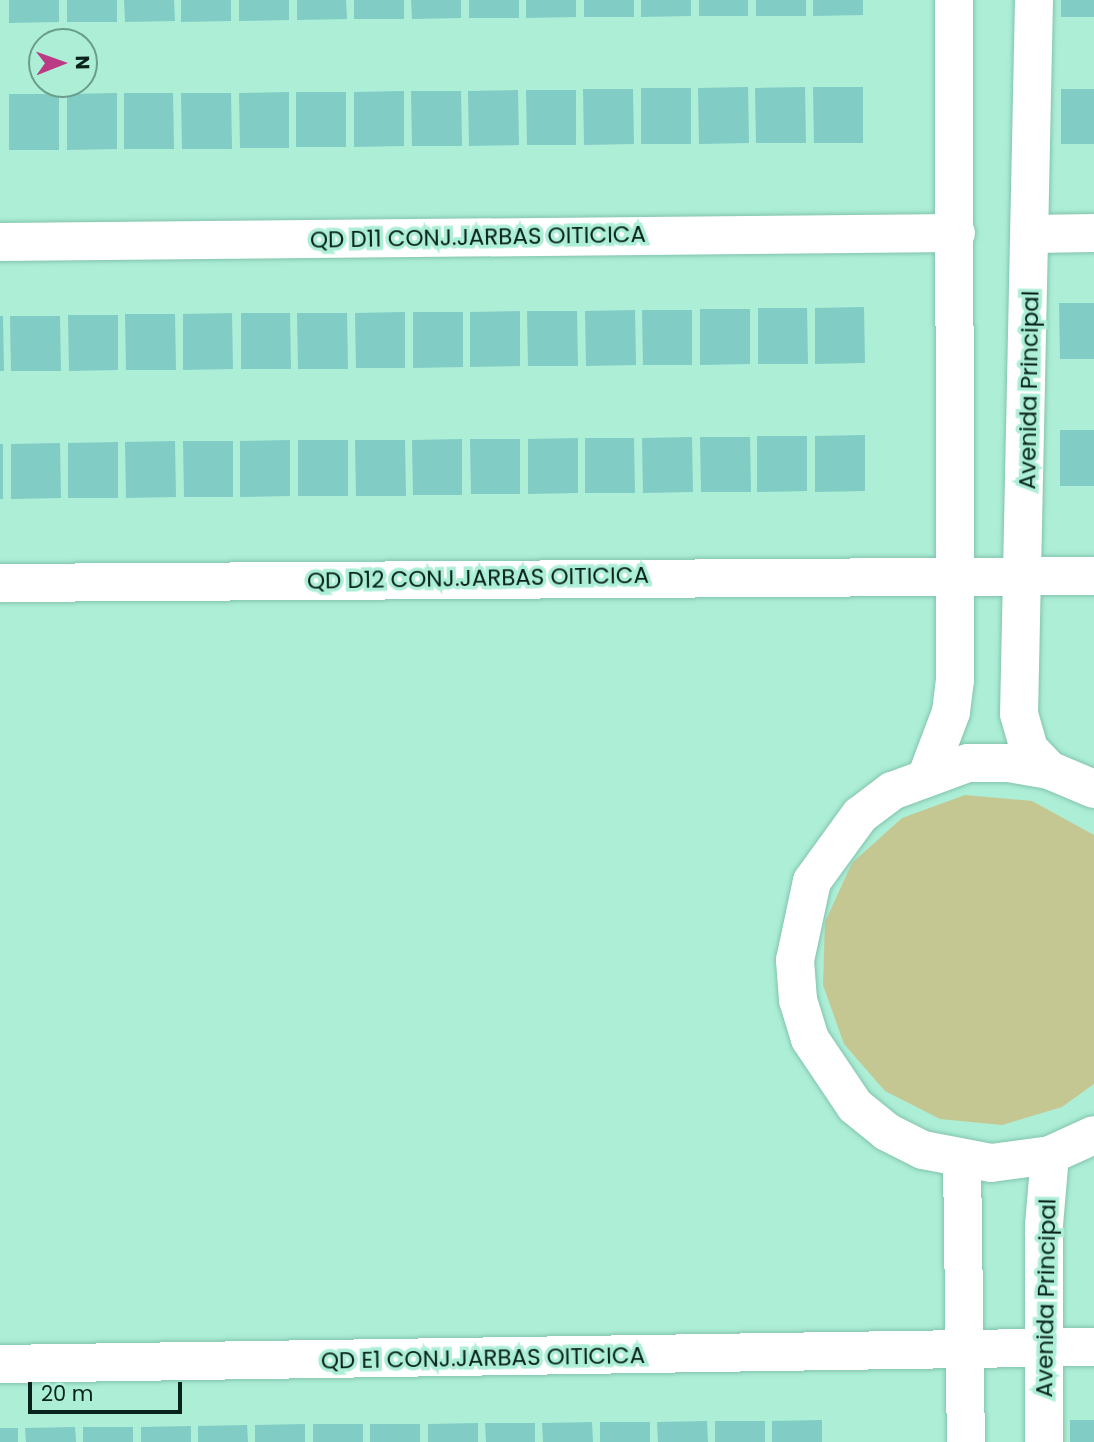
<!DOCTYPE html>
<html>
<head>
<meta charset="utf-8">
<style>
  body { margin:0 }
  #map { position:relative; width:1094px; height:1442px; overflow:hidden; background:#aceed6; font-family:Poppins,sans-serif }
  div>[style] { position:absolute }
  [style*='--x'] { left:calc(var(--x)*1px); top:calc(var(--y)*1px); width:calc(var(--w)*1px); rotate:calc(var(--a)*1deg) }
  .green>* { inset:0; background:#c5c792 }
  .building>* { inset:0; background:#82ccc6 }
  .roads { filter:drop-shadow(0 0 2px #83c3ad) drop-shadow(0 0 2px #83c3ad) }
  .street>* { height:38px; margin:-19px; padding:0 19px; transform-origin:19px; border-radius:19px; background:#fff }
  span { translate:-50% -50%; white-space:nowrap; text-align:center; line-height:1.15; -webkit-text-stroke:7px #aceed6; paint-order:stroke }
  .street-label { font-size:23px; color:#08231b }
  .north { position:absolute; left:28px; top:28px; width:70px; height:70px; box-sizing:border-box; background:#aceed6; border:2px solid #6a9d8b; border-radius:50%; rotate:89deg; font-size:19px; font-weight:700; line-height:28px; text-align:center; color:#08231b }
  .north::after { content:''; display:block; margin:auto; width:24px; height:32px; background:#bc3a83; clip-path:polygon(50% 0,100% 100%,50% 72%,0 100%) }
  .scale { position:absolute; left:28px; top:1382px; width:154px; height:32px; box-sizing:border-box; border:4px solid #08231b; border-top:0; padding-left:9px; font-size:21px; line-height:24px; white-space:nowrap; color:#08231b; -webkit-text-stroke:5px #aceed6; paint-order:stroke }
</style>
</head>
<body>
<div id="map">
  <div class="green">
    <div style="clip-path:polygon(965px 795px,1032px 801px,1094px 835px,1094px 1084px,1062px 1107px,1002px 1125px,940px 1119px,885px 1091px,844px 1044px,823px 985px,825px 922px,852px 863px,902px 818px)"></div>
  </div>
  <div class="building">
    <div style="clip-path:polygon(9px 0,59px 0,59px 22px,9px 23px)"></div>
    <div style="clip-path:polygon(67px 0,117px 0,117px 22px,67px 22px)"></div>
    <div style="clip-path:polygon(124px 0,174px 0,175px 21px,125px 22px)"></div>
    <div style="clip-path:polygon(181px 0,231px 0,231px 21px,181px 22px)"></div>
    <div style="clip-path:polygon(239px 0,289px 0,289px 20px,239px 21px)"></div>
    <div style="clip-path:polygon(297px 0,346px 0,347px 19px,297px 20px)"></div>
    <div style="clip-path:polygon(354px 0,404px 0,404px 19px,354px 19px)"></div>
    <div style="clip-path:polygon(411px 0,461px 0,461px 18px,412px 19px)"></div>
    <div style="clip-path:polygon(469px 0,519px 0,519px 18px,469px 18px)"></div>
    <div style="clip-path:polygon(526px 0,576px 0,576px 17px,526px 18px)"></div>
    <div style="clip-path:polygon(584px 0,634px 0,634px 17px,584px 17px)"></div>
    <div style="clip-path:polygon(641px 0,691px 0,691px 16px,641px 17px)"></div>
    <div style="clip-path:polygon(699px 0,748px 0,748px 16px,699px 16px)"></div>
    <div style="clip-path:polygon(756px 0,806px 0,806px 16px,756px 16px)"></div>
    <div style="clip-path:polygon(813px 0,863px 0,863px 15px,813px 16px)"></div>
    <div style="clip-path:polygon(1061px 0,1094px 0,1094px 17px,1061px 17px)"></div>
    <div style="clip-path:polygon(748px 87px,749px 143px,699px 144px,698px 88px)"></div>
    <div style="clip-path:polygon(805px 87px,806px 143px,756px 143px,755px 88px)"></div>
    <div style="clip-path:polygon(813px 87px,863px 87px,863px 143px,814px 143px)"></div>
    <div style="clip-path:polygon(641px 88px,691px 88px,691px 144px,641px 144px)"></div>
    <div style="clip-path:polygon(583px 89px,633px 89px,634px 144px,584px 145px)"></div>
    <div style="clip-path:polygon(1061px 89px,1094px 89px,1094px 144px,1061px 144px)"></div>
    <div style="clip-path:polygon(518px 90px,519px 145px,469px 146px,468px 91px)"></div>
    <div style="clip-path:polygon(526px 90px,576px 90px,576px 145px,527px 145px)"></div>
    <div style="clip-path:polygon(404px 91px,404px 146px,354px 147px,354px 92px)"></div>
    <div style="clip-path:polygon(411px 91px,461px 91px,462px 146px,412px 146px)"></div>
    <div style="clip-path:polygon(289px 92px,289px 148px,240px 148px,239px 93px)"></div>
    <div style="clip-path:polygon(296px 92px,346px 92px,346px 147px,296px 147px)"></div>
    <div style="clip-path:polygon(117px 93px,117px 149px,67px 150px,67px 94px)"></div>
    <div style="clip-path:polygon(124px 93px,173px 93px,174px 149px,124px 149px)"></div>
    <div style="clip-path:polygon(181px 93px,231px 93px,232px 149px,182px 149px)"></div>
    <div style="clip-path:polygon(9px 94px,59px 94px,59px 150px,9px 150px)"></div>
    <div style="clip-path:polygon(1059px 303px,1094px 303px,1094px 359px,1060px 359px)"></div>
    <div style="clip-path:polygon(864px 307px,865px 363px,815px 364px,815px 308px)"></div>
    <div style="clip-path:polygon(758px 308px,807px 308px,808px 364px,758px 364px)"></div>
    <div style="clip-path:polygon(700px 309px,750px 309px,750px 364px,700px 365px)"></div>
    <div style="clip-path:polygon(635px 310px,636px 365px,586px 366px,585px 311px)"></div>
    <div style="clip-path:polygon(642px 310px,692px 310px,692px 365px,643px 365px)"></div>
    <div style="clip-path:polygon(520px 311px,520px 366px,470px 367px,470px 312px)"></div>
    <div style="clip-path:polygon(527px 311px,577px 311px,578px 366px,528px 366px)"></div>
    <div style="clip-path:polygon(405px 312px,405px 368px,356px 368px,355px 313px)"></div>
    <div style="clip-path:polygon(413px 312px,463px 312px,463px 367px,413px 368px)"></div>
    <div style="clip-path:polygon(232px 313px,233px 369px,183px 370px,183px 314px)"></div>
    <div style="clip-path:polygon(241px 313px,290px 313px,291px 369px,241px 369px)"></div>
    <div style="clip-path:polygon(297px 313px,347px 313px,348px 369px,298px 369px)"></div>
    <div style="clip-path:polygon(125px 314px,175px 314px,176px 370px,126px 370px)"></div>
    <div style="clip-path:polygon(68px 315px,118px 315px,118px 370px,69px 371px)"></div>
    <div style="clip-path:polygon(0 316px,3px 316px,4px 371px,0 371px)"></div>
    <div style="clip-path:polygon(10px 316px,60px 316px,61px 371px,11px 371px)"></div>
    <div style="clip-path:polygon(1060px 430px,1094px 430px,1094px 486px,1060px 486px)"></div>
    <div style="clip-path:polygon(865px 435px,865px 491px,815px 492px,815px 436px)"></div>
    <div style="clip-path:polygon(757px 436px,807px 436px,807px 491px,757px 492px)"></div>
    <div style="clip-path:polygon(692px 437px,693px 492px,643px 493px,642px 438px)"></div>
    <div style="clip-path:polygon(700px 437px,750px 437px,751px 492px,701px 492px)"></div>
    <div style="clip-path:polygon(578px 438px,578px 493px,528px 494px,528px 439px)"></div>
    <div style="clip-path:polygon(585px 438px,634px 438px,635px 493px,585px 493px)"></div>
    <div style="clip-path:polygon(462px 439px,462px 495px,413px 495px,412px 440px)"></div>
    <div style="clip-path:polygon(470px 439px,520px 439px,520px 494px,471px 494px)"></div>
    <div style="clip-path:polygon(290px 440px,290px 496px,240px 497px,240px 441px)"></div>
    <div style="clip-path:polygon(298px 440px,348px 440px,348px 496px,298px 496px)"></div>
    <div style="clip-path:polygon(355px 440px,405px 440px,406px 496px,356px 496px)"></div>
    <div style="clip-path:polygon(175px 441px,176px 497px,126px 498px,125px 442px)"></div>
    <div style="clip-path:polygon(183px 441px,233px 441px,233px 497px,184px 497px)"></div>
    <div style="clip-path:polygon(118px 442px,118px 498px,68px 498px,68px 443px)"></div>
    <div style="clip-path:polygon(60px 443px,61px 498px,11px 499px,11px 444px)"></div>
    <div style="clip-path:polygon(0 444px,3px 444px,3px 499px,0 499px)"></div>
    <div style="clip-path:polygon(822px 1420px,822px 1442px,772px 1442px,772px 1421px)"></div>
    <div style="clip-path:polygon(1070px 1420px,1094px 1420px,1094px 1442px,1070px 1442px)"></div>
    <div style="clip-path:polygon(707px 1421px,708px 1442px,658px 1442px,657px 1422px)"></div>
    <div style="clip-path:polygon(715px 1421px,765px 1421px,765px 1442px,715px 1442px)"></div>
    <div style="clip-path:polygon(592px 1422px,593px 1442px,543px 1442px,542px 1423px)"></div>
    <div style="clip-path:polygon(600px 1422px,650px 1422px,650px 1442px,600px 1442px)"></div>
    <div style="clip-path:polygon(478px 1423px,478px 1442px,428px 1442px,428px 1424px)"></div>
    <div style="clip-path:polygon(485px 1423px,535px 1423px,535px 1442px,486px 1442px)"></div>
    <div style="clip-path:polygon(305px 1424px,305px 1442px,255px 1442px,255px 1425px)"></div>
    <div style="clip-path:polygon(313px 1424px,363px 1424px,363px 1442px,313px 1442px)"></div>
    <div style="clip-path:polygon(370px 1424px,420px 1424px,420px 1442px,370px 1442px)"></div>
    <div style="clip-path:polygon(247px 1425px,248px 1442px,198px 1442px,198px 1426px)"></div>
    <div style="clip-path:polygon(191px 1426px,191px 1442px,141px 1442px,141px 1427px)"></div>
    <div style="clip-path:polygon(75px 1427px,76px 1442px,26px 1442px,25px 1428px)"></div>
    <div style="clip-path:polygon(83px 1427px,133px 1427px,133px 1442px,83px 1442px)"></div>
    <div style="clip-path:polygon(0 1428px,18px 1428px,18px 1442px,0 1442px)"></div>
  </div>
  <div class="roads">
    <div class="street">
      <div style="--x:1034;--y:0;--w:714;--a:91.2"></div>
      <div style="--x:1019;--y:714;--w:36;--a:74"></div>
      <div style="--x:1029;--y:749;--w:29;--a:46"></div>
      <div style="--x:1033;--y:234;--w:61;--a:-0.9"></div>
      <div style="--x:0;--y:242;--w:956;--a:-0.54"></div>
      <div style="--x:0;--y:583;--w:1094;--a:-0.37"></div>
      <div style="--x:928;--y:773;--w:65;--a:-69.3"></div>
      <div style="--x:951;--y:712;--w:31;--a:-83"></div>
      <div style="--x:955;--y:681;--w:681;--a:-90.08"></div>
      <div style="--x:1094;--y:789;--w:49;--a:-157.1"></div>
      <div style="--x:1049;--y:770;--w:41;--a:-170.1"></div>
      <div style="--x:1009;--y:763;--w:41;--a:180"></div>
      <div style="--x:968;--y:763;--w:81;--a:159.8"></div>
      <div style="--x:892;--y:791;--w:40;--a:143"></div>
      <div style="--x:860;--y:815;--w:82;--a:126"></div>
      <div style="--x:812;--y:881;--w:81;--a:102.1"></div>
      <div style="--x:795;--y:960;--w:40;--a:85.7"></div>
      <div style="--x:798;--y:1000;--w:41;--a:72.9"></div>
      <div style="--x:810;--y:1039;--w:81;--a:56.1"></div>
      <div style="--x:855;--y:1106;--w:41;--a:39.1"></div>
      <div style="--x:887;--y:1132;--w:40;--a:26.6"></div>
      <div style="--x:923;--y:1150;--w:69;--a:10.8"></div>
      <div style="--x:991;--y:1163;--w:60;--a:-7.7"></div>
      <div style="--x:1050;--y:1155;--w:48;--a:-24.4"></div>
      <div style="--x:962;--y:1161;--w:281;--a:89.2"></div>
      <div style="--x:0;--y:1364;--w:1094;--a:-0.89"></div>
      <div style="--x:1044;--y:1442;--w:217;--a:-90"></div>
      <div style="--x:1044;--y:1225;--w:70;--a:-85.1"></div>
    </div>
  </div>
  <div class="street-label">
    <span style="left:478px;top:237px;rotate:-1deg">QD D11 CONJ.JARBAS OITICICA</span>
    <span style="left:1029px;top:390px;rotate:-89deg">Avenida Principal</span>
    <span style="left:478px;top:578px;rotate:-1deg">QD D12 CONJ.JARBAS OITICICA</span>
    <span style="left:1046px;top:1298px;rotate:-89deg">Avenida Principal</span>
    <span style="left:483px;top:1358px;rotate:-1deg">QD E1 CONJ.JARBAS OITICICA</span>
  </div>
  <div class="north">N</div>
  <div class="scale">20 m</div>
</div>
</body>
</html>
